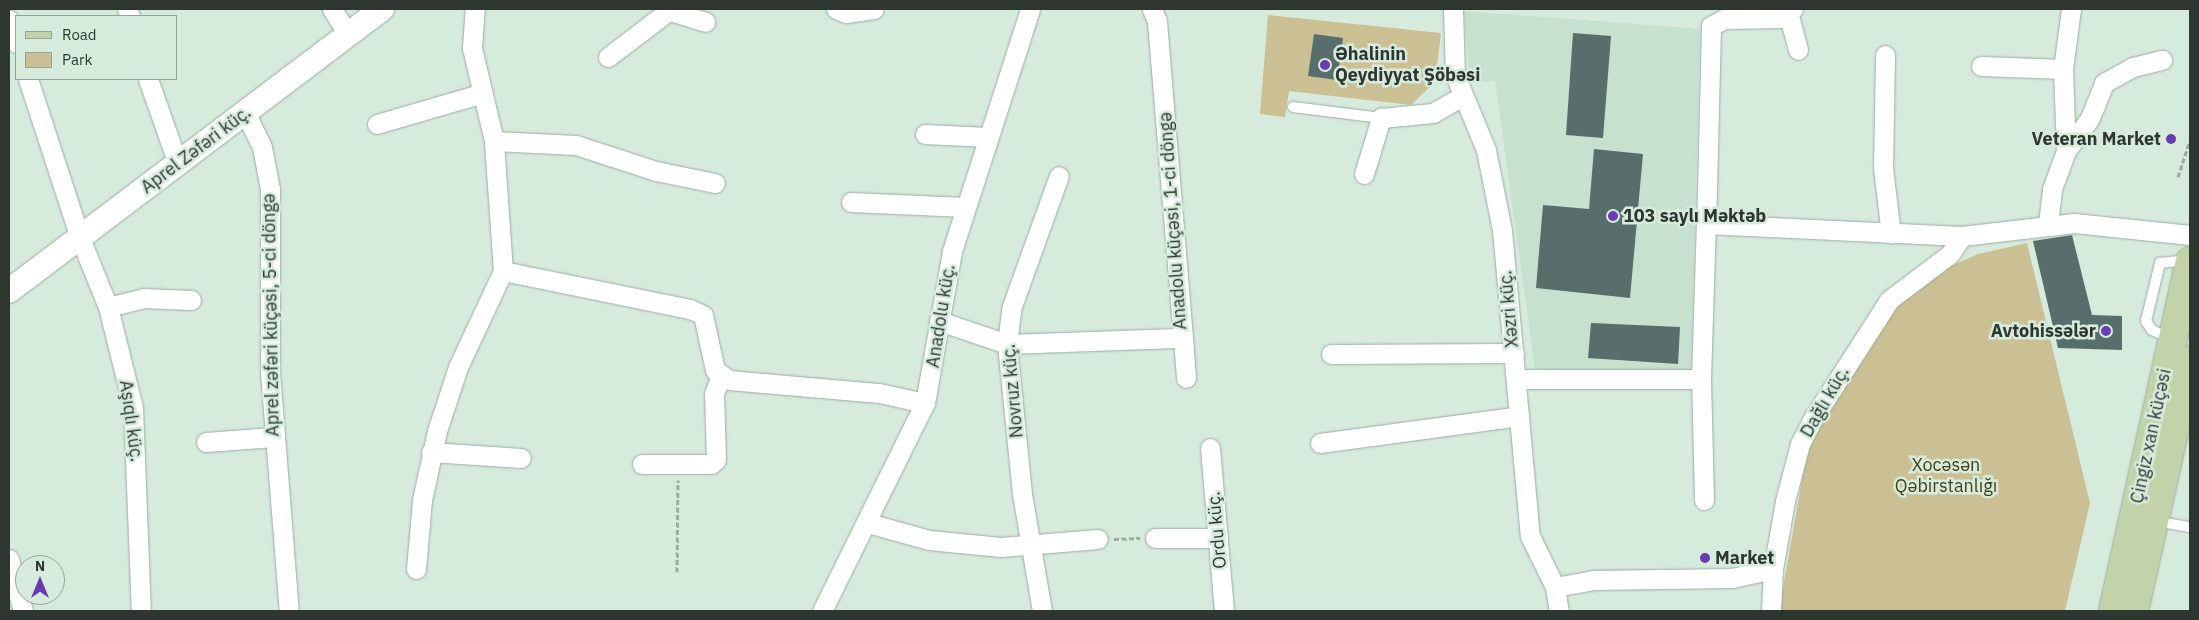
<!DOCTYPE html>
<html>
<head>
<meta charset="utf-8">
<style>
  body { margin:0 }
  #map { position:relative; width:2199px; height:620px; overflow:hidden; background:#d7ebdd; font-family:"IBM Plex Sans",sans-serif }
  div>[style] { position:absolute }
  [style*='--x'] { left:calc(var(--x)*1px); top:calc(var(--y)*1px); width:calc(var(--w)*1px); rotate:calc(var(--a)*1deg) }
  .built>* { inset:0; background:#c6e1ce }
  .green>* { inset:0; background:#cac093 }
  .building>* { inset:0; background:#576e6a }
  .path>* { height:3px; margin-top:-1.5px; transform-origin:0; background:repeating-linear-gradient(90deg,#9baba0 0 5px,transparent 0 7.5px) }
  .roads { filter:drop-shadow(0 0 1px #9aada0) drop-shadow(0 0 1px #9aada0) }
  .service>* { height:10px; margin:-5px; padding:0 5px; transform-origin:5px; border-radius:5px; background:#fff }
  .minor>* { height:19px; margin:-9.5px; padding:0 9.5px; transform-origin:9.5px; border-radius:9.5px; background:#fff }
  .tertiary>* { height:24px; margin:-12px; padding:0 12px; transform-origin:12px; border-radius:12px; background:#fff }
  .primary>* { height:28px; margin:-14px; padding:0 14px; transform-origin:14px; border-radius:14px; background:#c2d2a9 }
  .dots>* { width:14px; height:14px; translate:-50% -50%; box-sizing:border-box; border:2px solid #d7ebdd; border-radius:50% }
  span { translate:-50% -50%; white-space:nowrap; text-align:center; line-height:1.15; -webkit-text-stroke:5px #d7ebdd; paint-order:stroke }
  .poi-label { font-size:18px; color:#2e3630; font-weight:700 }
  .left { translate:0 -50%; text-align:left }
  .right { translate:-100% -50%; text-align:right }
  .street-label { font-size:18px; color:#2e3630 }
  .park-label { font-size:18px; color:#473f16 }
  .frame { position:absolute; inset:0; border:10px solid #2e3630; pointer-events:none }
  .legend { position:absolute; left:15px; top:15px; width:162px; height:65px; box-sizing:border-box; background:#d7ebdd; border:1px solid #93a398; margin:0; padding:6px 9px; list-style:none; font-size:15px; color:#2e3630 }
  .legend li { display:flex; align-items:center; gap:10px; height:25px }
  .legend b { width:25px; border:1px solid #93a398 }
  .north { position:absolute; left:15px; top:555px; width:50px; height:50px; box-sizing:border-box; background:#d7ebdd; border:1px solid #93a398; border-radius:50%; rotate:0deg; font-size:14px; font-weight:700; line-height:20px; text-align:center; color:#2e3630 }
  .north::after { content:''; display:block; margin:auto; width:18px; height:22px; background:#6b3bb2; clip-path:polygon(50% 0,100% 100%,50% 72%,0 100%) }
</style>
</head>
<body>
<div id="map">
  <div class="built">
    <div style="clip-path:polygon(1464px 11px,1700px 29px,1691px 374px,1535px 369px,1495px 81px,1470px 83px)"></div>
  </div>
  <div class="green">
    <div style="clip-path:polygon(1268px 15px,1441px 33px,1435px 82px,1411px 105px,1289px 91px,1285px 117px,1260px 114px)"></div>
    <div style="clip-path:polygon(2027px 243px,2090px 503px,2065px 611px,1779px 611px,1809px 441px,1902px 300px,1940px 271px,1978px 254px)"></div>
  </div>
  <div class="building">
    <div style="clip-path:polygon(1573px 33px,1611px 36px,1603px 138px,1566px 135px)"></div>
    <div style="clip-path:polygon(1314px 34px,1343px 38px,1337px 80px,1308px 76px)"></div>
    <div style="clip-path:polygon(1594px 149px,1643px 154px,1630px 298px,1536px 288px,1543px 205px,1589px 209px)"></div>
    <div style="clip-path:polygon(2072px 235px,2092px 315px,2122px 316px,2122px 350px,2058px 348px,2033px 241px)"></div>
    <div style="clip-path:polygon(1591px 323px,1680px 327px,1678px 364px,1588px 358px)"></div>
  </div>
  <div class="path">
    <div style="--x:2178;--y:177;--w:39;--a:-72"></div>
    <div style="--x:1114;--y:539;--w:26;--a:-2"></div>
    <div style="--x:677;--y:572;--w:92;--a:-89.4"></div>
  </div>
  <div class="roads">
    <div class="service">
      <div style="--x:1293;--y:107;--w:89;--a:7.1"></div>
      <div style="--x:2172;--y:339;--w:22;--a:-156"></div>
      <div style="--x:2152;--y:330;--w:11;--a:-124"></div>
      <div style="--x:2146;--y:321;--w:60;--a:-76.4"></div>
      <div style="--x:2160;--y:263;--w:29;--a:-6"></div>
      <div style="--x:2155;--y:521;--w:36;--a:10"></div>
    </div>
    <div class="minor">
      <div style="--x:127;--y:9;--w:8;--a:67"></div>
      <div style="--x:332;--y:9;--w:31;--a:58"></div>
      <div style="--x:836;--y:9;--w:11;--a:22"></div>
      <div style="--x:846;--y:13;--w:28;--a:-8"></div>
      <div style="--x:1453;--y:9;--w:66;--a:88.3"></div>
      <div style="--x:1455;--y:75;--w:81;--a:67.5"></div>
      <div style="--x:1486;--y:150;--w:82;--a:78.7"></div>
      <div style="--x:1502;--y:230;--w:307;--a:84.8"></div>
      <div style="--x:1530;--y:536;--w:57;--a:63.9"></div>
      <div style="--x:1555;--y:587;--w:24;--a:81"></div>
      <div style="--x:1793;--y:9;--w:15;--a:143"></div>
      <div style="--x:1781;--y:18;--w:57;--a:179"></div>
      <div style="--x:1724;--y:19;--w:15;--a:152"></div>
      <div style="--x:1711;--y:26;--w:198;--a:91.4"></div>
      <div style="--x:1706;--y:224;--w:256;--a:2.7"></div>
      <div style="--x:1962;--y:236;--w:113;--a:-6.6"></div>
      <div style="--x:2074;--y:223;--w:117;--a:5.9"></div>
      <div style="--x:670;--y:11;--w:37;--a:17"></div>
      <div style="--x:1789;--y:16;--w:35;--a:75"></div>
      <div style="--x:9;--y:20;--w:24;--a:73"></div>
      <div style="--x:1885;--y:55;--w:113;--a:91"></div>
      <div style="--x:1883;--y:168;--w:66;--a:83.1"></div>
      <div style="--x:608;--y:57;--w:79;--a:-37.3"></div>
      <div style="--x:1981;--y:66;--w:82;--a:2.1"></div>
      <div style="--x:28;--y:79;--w:167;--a:71.9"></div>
      <div style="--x:80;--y:238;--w:74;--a:67.9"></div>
      <div style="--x:108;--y:307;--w:103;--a:76"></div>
      <div style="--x:133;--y:407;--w:204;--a:87.8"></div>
      <div style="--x:148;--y:79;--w:90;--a:70.6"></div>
      <div style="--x:245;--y:112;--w:39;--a:64"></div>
      <div style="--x:262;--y:147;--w:43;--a:79.2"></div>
      <div style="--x:270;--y:189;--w:183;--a:90"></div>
      <div style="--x:270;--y:372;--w:240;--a:85.5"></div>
      <div style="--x:377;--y:124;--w:110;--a:-16.3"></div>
      <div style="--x:925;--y:134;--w:63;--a:2.7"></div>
      <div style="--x:494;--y:141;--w:82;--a:2.8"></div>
      <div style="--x:576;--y:145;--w:84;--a:18"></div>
      <div style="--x:656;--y:171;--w:60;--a:11.5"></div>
      <div style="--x:2066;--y:151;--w:41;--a:-54"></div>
      <div style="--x:2090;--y:118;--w:38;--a:-68"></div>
      <div style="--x:2104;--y:83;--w:33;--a:-29"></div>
      <div style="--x:2133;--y:67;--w:30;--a:-14"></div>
      <div style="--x:1364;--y:174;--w:59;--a:-73.1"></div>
      <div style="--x:1381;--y:118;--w:52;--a:-5.5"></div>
      <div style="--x:1433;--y:113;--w:32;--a:-30"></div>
      <div style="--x:851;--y:202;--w:114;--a:2.5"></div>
      <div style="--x:2048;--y:223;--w:34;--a:-83"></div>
      <div style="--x:2052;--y:189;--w:40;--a:-69.8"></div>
      <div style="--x:2066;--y:151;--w:82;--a:-92.1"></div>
      <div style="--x:2063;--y:69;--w:61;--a:-82.4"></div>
      <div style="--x:503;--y:271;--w:191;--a:11.5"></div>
      <div style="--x:690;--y:309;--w:14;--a:25"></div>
      <div style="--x:703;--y:315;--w:56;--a:77.7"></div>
      <div style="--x:715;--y:370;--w:17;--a:36"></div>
      <div style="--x:729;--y:380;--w:151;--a:5"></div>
      <div style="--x:879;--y:393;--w:47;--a:12.3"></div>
      <div style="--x:108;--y:307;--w:36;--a:-14"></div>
      <div style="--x:143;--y:298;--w:48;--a:2.4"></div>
      <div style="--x:939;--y:321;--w:72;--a:18.7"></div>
      <div style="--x:1007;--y:344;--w:176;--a:-2"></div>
      <div style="--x:1183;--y:338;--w:318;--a:-94.7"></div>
      <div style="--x:1157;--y:21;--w:13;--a:-113"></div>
      <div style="--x:1183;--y:338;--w:40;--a:85.7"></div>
      <div style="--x:1331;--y:354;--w:183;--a:-0.3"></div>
      <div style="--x:1524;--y:379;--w:177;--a:0"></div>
      <div style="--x:206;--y:442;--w:67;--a:-4.3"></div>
      <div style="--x:1320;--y:443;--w:201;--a:-7.7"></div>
      <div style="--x:1210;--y:448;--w:164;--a:85.1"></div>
      <div style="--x:431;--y:452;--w:90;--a:3.8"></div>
      <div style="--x:642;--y:464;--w:69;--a:0"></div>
      <div style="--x:711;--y:464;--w:6;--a:-39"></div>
      <div style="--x:716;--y:460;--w:66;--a:-91.7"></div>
      <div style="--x:714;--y:394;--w:20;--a:-70"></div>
      <div style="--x:1704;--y:500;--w:121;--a:-91.4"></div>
      <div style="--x:1701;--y:379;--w:155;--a:-88.2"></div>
      <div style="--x:868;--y:523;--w:63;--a:15.6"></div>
      <div style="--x:929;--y:540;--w:72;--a:5.6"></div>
      <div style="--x:1001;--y:547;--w:97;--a:-4.7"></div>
      <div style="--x:1155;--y:538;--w:63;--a:0"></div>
      <div style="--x:9;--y:559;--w:54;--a:74.9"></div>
      <div style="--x:416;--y:569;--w:69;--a:-85"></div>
      <div style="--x:422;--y:500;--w:71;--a:-77.7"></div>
      <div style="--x:437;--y:431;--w:67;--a:-71.8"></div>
      <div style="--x:458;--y:367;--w:106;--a:-64.9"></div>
      <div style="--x:503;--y:271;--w:130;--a:-94"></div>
      <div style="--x:494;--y:141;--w:96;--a:-103.3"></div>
      <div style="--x:472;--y:48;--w:39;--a:-86"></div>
      <div style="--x:1555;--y:587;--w:39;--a:-10"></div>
      <div style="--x:1593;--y:580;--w:139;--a:-0.8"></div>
      <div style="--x:1732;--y:578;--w:42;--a:-12.4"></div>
      <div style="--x:822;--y:611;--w:232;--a:-63.7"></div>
      <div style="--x:925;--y:403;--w:154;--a:-79.9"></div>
      <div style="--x:952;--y:251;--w:254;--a:-72.1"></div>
      <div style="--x:1042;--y:611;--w:119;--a:-99.7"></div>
      <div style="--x:1022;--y:494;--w:151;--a:-95.7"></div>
      <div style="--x:1007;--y:344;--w:35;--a:-83"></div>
      <div style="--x:1011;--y:309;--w:141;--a:-70.2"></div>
      <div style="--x:1771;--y:611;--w:42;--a:-87.3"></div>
      <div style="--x:1773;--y:569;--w:69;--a:-80"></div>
      <div style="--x:1785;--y:501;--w:59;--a:-75.3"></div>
      <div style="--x:1800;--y:444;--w:30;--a:-63"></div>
      <div style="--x:1814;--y:417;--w:139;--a:-57.3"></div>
      <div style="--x:1889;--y:300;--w:76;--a:-37"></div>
      <div style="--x:1950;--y:254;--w:22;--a:-56"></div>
    </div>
    <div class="tertiary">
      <div style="--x:9;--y:291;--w:468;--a:-37.1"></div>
    </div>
    <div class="primary">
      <div style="--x:2113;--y:611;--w:358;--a:-77.6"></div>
      <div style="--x:2134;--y:611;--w:257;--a:-77.4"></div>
    </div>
  </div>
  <div class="dots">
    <div style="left:1325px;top:65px;background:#6b3bb2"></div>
    <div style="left:2171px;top:139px;background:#6b3bb2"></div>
    <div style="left:1613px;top:216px;background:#6b3bb2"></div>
    <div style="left:2106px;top:331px;background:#6b3bb2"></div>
    <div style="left:1705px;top:558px;background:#6b3bb2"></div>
  </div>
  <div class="poi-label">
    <span class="left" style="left:1335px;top:65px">Əhalinin<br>Qeydiyyat Şöbəsi</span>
    <span class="right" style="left:2161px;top:139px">Veteran Market</span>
    <span class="left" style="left:1623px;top:216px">103 saylı Məktəb</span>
    <span class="right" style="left:2096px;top:331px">Avtohissələr</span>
    <span class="left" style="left:1715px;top:558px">Market</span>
  </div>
  <div class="street-label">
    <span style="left:196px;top:150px;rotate:-37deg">Aprel Zəfəri küç.</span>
    <span style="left:1173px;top:221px;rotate:-94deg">Anadolu küçəsi, 1-ci döngə</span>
    <span style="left:1509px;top:309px;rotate:-95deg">Xəzri küç.</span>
    <span style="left:271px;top:315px;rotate:-91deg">Aprel zəfəri küçəsi, 5-ci döngə</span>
    <span style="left:941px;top:316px;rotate:-81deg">Anadolu küç.</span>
    <span style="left:1013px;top:391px;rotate:-95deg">Novruz küç.</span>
    <span style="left:1825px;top:402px;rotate:-60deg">Dağlı küç.</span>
    <span style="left:131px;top:421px;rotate:82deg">Aşıqlı küç.</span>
    <span style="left:2151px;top:436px;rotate:-78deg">Çingiz xan küçəsi</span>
    <span style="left:1217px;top:530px;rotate:-95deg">Ordu küç.</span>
  </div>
  <div class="park-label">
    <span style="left:1946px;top:476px">Xocəsən<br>Qəbirstanlığı</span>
  </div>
  <div class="frame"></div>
  <ul class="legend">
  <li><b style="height:6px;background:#c2d2a9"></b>Road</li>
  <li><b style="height:14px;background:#cac093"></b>Park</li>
  </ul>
  <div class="north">N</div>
</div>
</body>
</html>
